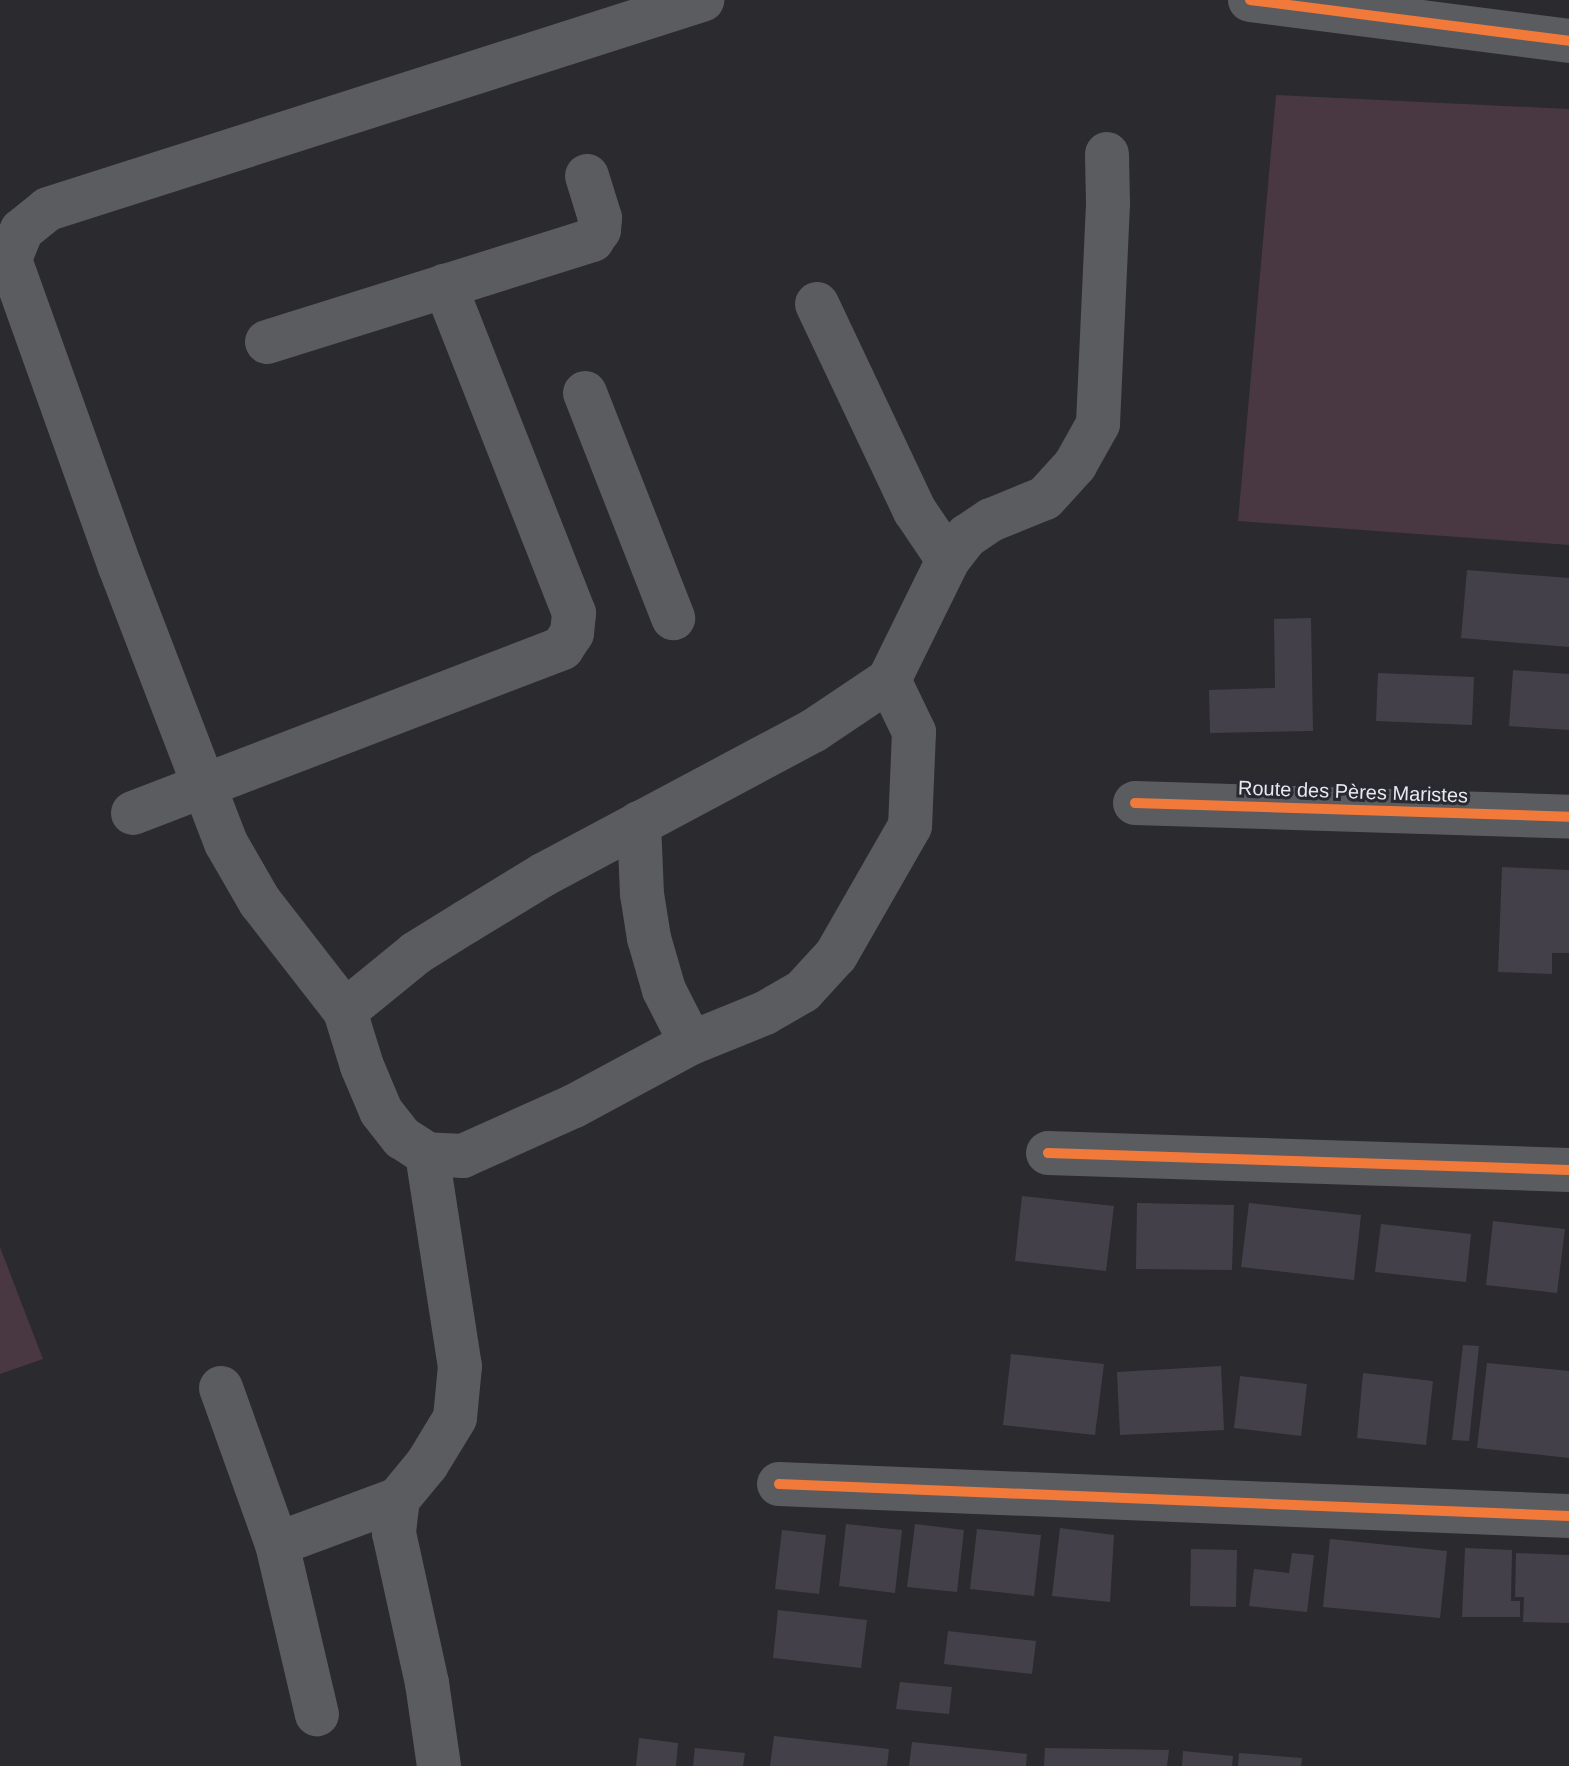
<!DOCTYPE html>
<html>
<head>
<meta charset="utf-8">
<style>
  body { margin:0 }
  #map { position:relative; width:1569px; height:1766px; overflow:hidden; background:#2a2a2f; font-family:Helvetica,sans-serif }
  div>[style] { position:absolute }
  [style*='--x'] { left:calc(var(--x)*1px); top:calc(var(--y)*1px); width:calc(var(--w)*1px); rotate:calc(var(--a)*1deg) }
  .green>* { inset:0; background:#493742 }
  .building>* { inset:0; background:#444049 }
  .minor>* { height:44px; margin:-22px; padding:0 22px; transform-origin:22px; border-radius:22px; background:#5b5c60 }
  .cycleway>* { height:10px; margin:-5px; padding:0 5px; transform-origin:5px; border-radius:5px; background:#f17a3a }
  span { translate:-50% -50%; white-space:nowrap; text-align:center; line-height:1.15; -webkit-text-stroke:6px #282931; paint-order:stroke }
  .street-label { font-size:20px; color:#e8e8ee }
</style>
</head>
<body>
<div id="map">
  <div class="green">
    <div style="clip-path:polygon(1276px 95px,1569px 109px,1569px 545px,1238px 521px)"></div>
    <div style="clip-path:polygon(0 1247px,43px 1359px,0 1374px)"></div>
  </div>
  <div class="building">
    <div style="clip-path:polygon(1467px 570px,1569px 578px,1569px 647px,1461px 638px)"></div>
    <div style="clip-path:polygon(1311px 618px,1313px 731px,1210px 733px,1209px 690px,1275px 688px,1274px 619px)"></div>
    <div style="clip-path:polygon(1513px 670px,1569px 674px,1569px 730px,1509px 726px)"></div>
    <div style="clip-path:polygon(1378px 673px,1474px 677px,1472px 725px,1376px 721px)"></div>
    <div style="clip-path:polygon(1502px 867px,1569px 870px,1569px 953px,1552px 953px,1552px 974px,1498px 972px)"></div>
    <div style="clip-path:polygon(1022px 1196px,1114px 1206px,1106px 1271px,1015px 1261px)"></div>
    <div style="clip-path:polygon(1137px 1203px,1234px 1205px,1232px 1270px,1136px 1269px)"></div>
    <div style="clip-path:polygon(1249px 1203px,1361px 1215px,1354px 1280px,1241px 1267px)"></div>
    <div style="clip-path:polygon(1493px 1221px,1565px 1229px,1557px 1293px,1486px 1285px)"></div>
    <div style="clip-path:polygon(1381px 1224px,1471px 1234px,1466px 1282px,1375px 1272px)"></div>
    <div style="clip-path:polygon(1463px 1345px,1479px 1346px,1469px 1441px,1452px 1440px)"></div>
    <div style="clip-path:polygon(1011px 1354px,1104px 1364px,1095px 1435px,1003px 1425px)"></div>
    <div style="clip-path:polygon(1487px 1363px,1569px 1371px,1569px 1458px,1477px 1448px)"></div>
    <div style="clip-path:polygon(1221px 1366px,1224px 1430px,1120px 1435px,1117px 1372px)"></div>
    <div style="clip-path:polygon(1363px 1373px,1433px 1381px,1426px 1445px,1357px 1438px)"></div>
    <div style="clip-path:polygon(1240px 1376px,1307px 1384px,1301px 1436px,1234px 1428px)"></div>
    <div style="clip-path:polygon(846px 1524px,902px 1530px,895px 1593px,839px 1586px)"></div>
    <div style="clip-path:polygon(915px 1524px,964px 1530px,957px 1592px,907px 1587px)"></div>
    <div style="clip-path:polygon(1060px 1528px,1114px 1535px,1110px 1602px,1052px 1596px)"></div>
    <div style="clip-path:polygon(977px 1529px,1041px 1535px,1034px 1596px,970px 1589px)"></div>
    <div style="clip-path:polygon(782px 1530px,826px 1535px,819px 1594px,775px 1589px)"></div>
    <div style="clip-path:polygon(1330px 1539px,1447px 1551px,1440px 1618px,1323px 1607px)"></div>
    <div style="clip-path:polygon(1465px 1548px,1512px 1550px,1511px 1601px,1520px 1601px,1520px 1617px,1462px 1617px)"></div>
    <div style="clip-path:polygon(1191px 1549px,1237px 1550px,1236px 1607px,1190px 1606px)"></div>
    <div style="clip-path:polygon(1292px 1553px,1314px 1555px,1307px 1612px,1249px 1606px,1254px 1569px,1289px 1573px)"></div>
    <div style="clip-path:polygon(1516px 1553px,1569px 1555px,1569px 1623px,1523px 1622px,1524px 1597px,1515px 1597px)"></div>
    <div style="clip-path:polygon(778px 1610px,867px 1620px,861px 1668px,773px 1658px)"></div>
    <div style="clip-path:polygon(948px 1631px,1036px 1641px,1032px 1674px,944px 1664px)"></div>
    <div style="clip-path:polygon(900px 1682px,952px 1687px,949px 1714px,896px 1709px)"></div>
    <div style="clip-path:polygon(774px 1736px,889px 1749px,887px 1766px,770px 1766px)"></div>
    <div style="clip-path:polygon(639px 1738px,678px 1743px,676px 1766px,636px 1766px)"></div>
    <div style="clip-path:polygon(912px 1742px,1027px 1754px,1026px 1766px,909px 1766px)"></div>
    <div style="clip-path:polygon(695px 1748px,745px 1753px,743px 1766px,693px 1766px)"></div>
    <div style="clip-path:polygon(1045px 1748px,1110px 1749px,1169px 1750px,1167px 1766px,1044px 1766px)"></div>
    <div style="clip-path:polygon(1183px 1751px,1233px 1756px,1232px 1766px,1182px 1766px)"></div>
    <div style="clip-path:polygon(1239px 1753px,1302px 1758px,1301px 1766px,1238px 1766px)"></div>
  </div>
  <div class="minor">
    <div style="--x:1250;--y:0;--w:322;--a:7.3"></div>
    <div style="--x:817;--y:304;--w:229;--a:64.7"></div>
    <div style="--x:915;--y:511;--w:59;--a:56"></div>
    <div style="--x:267;--y:342;--w:341;--a:-17.4"></div>
    <div style="--x:592;--y:240;--w:12;--a:-55"></div>
    <div style="--x:599;--y:230;--w:12;--a:-85"></div>
    <div style="--x:600;--y:218;--w:44;--a:-107.2"></div>
    <div style="--x:585;--y:393;--w:242;--a:68.6"></div>
    <div style="--x:889;--y:680;--w:58;--a:64.3"></div>
    <div style="--x:914;--y:732;--w:94;--a:92.4"></div>
    <div style="--x:910;--y:826;--w:149;--a:119.8"></div>
    <div style="--x:836;--y:955;--w:49;--a:132.5"></div>
    <div style="--x:803;--y:991;--w:44;--a:149.9"></div>
    <div style="--x:765;--y:1013;--w:80;--a:157.9"></div>
    <div style="--x:691;--y:1043;--w:133;--a:151.7"></div>
    <div style="--x:574;--y:1106;--w:122;--a:155.8"></div>
    <div style="--x:463;--y:1156;--w:36;--a:-177"></div>
    <div style="--x:427;--y:1154;--w:30;--a:-147"></div>
    <div style="--x:402;--y:1138;--w:34;--a:-128"></div>
    <div style="--x:381;--y:1111;--w:49;--a:-112.9"></div>
    <div style="--x:362;--y:1066;--w:58;--a:-107.2"></div>
    <div style="--x:345;--y:1011;--w:92;--a:-39.2"></div>
    <div style="--x:416;--y:953;--w:59;--a:-31.8"></div>
    <div style="--x:466;--y:922;--w:90;--a:-31.4"></div>
    <div style="--x:543;--y:875;--w:306;--a:-28.1"></div>
    <div style="--x:813;--y:731;--w:92;--a:-33.9"></div>
    <div style="--x:889;--y:680;--w:134;--a:-63.8"></div>
    <div style="--x:948;--y:560;--w:31;--a:-52"></div>
    <div style="--x:967;--y:536;--w:29;--a:-34"></div>
    <div style="--x:991;--y:520;--w:58;--a:-22.2"></div>
    <div style="--x:1045;--y:498;--w:45;--a:-47.7"></div>
    <div style="--x:1075;--y:465;--w:47;--a:-60.7"></div>
    <div style="--x:1098;--y:424;--w:221;--a:-87.4"></div>
    <div style="--x:1108;--y:203;--w:49;--a:-91.2"></div>
    <div style="--x:1135;--y:803;--w:434;--a:1.8"></div>
    <div style="--x:133;--y:813;--w:460;--a:-21"></div>
    <div style="--x:562;--y:648;--w:18;--a:-56"></div>
    <div style="--x:572;--y:633;--w:20;--a:-84"></div>
    <div style="--x:574;--y:613;--w:352;--a:-111.5"></div>
    <div style="--x:639;--y:823;--w:71;--a:87.6"></div>
    <div style="--x:642;--y:894;--w:45;--a:81"></div>
    <div style="--x:649;--y:938;--w:54;--a:73.9"></div>
    <div style="--x:664;--y:990;--w:59;--a:63"></div>
    <div style="--x:345;--y:1011;--w:138;--a:-127.9"></div>
    <div style="--x:260;--y:902;--w:68;--a:-120"></div>
    <div style="--x:226;--y:843;--w:296;--a:-111"></div>
    <div style="--x:120;--y:567;--w:327;--a:-109.7"></div>
    <div style="--x:10;--y:259;--w:31;--a:-68"></div>
    <div style="--x:22;--y:230;--w:33;--a:-39"></div>
    <div style="--x:48;--y:209;--w:687;--a:-17.72"></div>
    <div style="--x:1048;--y:1153;--w:521;--a:1.87"></div>
    <div style="--x:427;--y:1154;--w:215;--a:81.2"></div>
    <div style="--x:460;--y:1366;--w:52;--a:95.5"></div>
    <div style="--x:455;--y:1418;--w:54;--a:121.3"></div>
    <div style="--x:427;--y:1464;--w:45;--a:129.6"></div>
    <div style="--x:398;--y:1499;--w:34;--a:97"></div>
    <div style="--x:394;--y:1533;--w:154;--a:77.6"></div>
    <div style="--x:427;--y:1683;--w:84;--a:81.8"></div>
    <div style="--x:221;--y:1388;--w:166;--a:70.3"></div>
    <div style="--x:277;--y:1544;--w:175;--a:76.8"></div>
    <div style="--x:779;--y:1484;--w:791;--a:2.32"></div>
    <div style="--x:277;--y:1544;--w:129;--a:-20.4"></div>
  </div>
  <div class="cycleway">
    <div style="--x:1250;--y:0;--w:322;--a:7.3"></div>
    <div style="--x:1135;--y:803;--w:434;--a:1.8"></div>
    <div style="--x:1048;--y:1153;--w:521;--a:1.87"></div>
    <div style="--x:779;--y:1484;--w:791;--a:2.32"></div>
  </div>
  <div class="street-label">
    <span style="left:1353px;top:792px;rotate:2deg">Route des Pères Maristes</span>
  </div>
</div>
</body>
</html>
